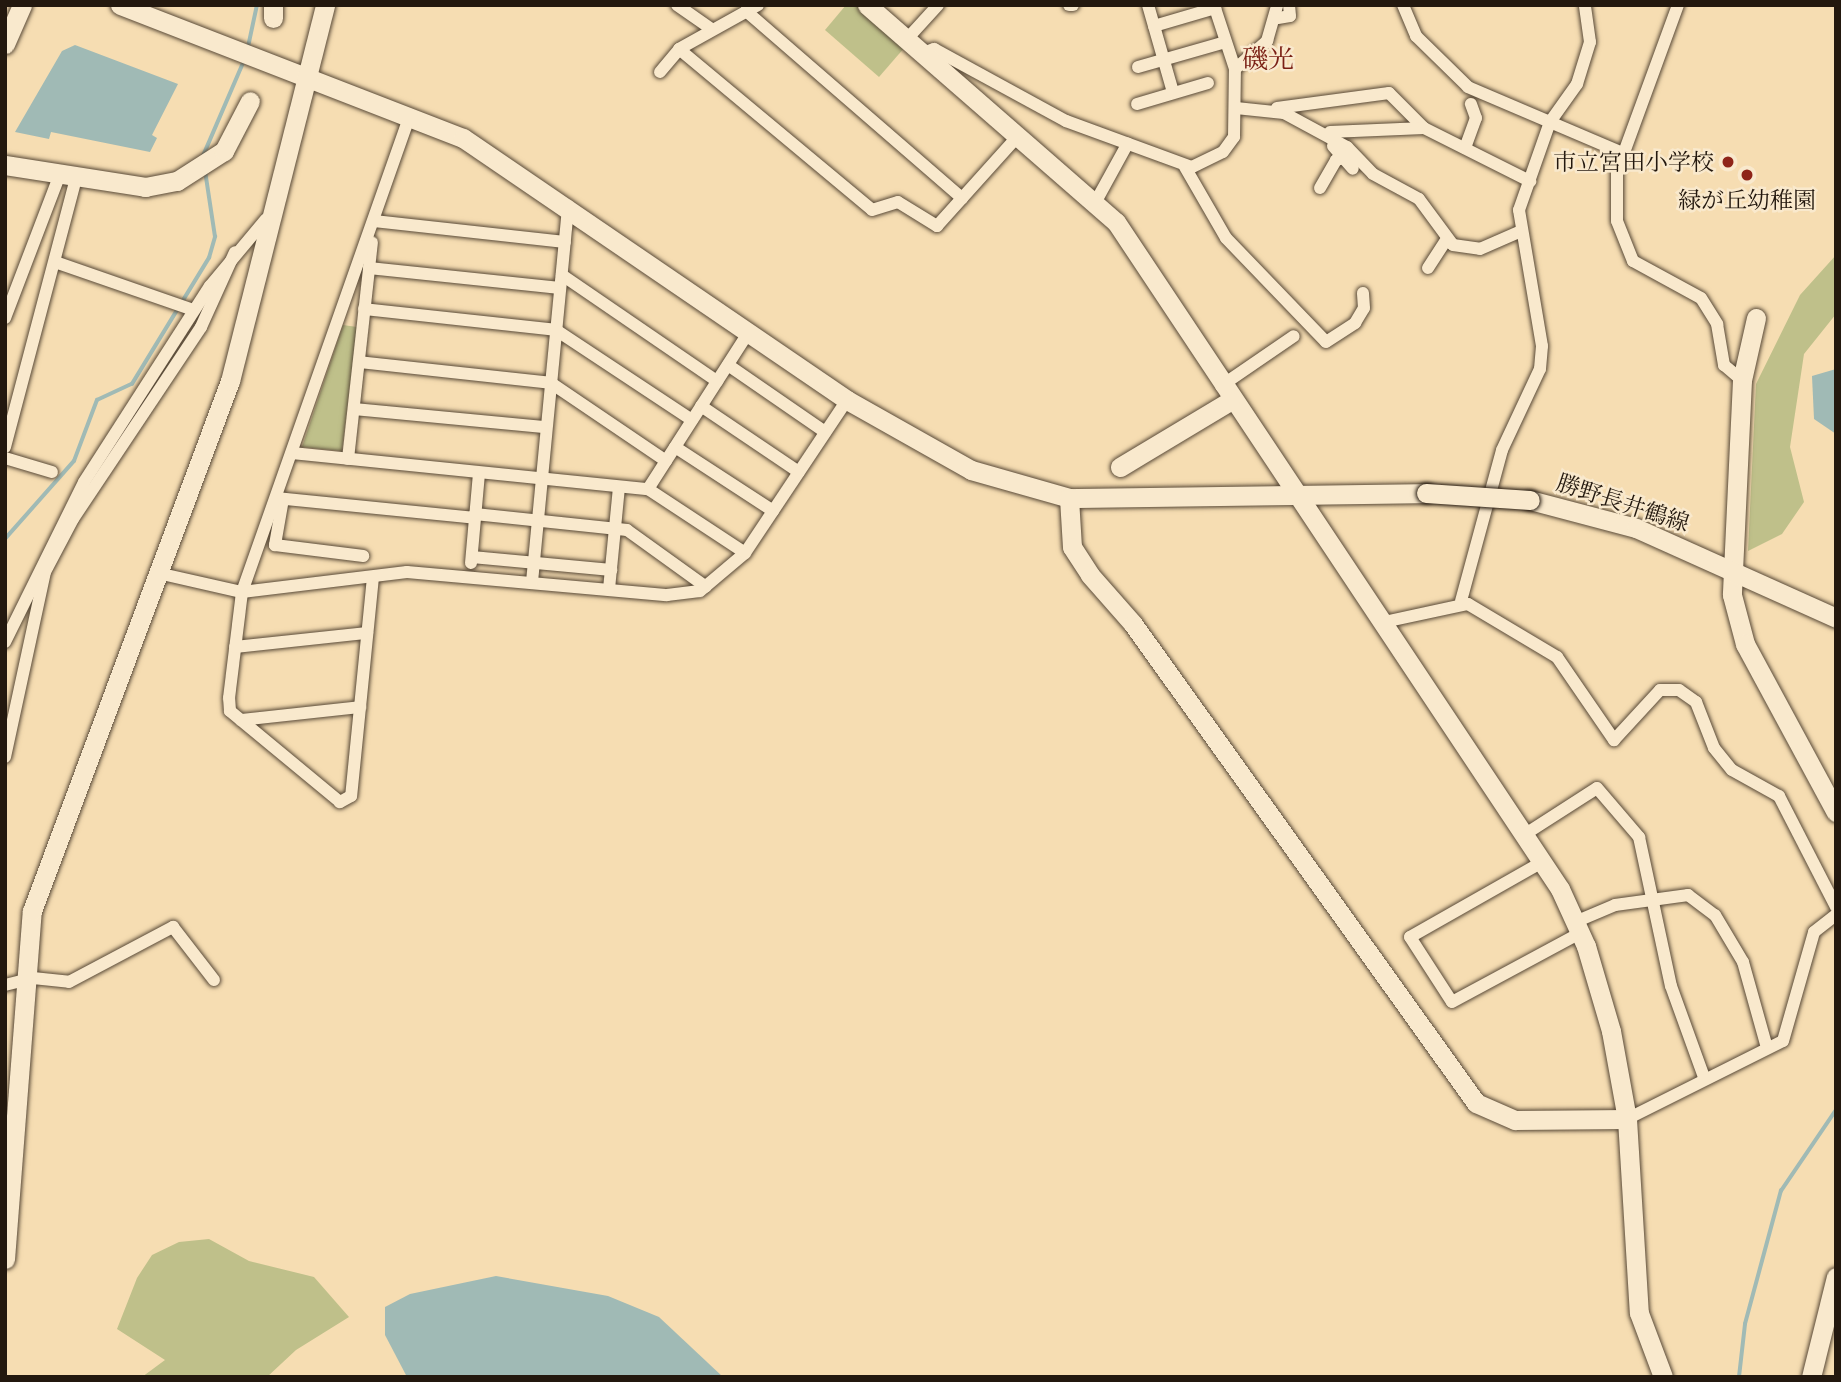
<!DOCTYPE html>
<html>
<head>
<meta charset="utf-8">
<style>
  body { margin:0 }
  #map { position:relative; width:1841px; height:1382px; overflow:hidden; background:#f6ddb2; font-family:"EB Garamond","Noto Serif JP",serif }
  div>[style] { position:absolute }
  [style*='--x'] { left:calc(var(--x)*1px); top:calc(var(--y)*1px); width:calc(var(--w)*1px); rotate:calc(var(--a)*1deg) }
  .green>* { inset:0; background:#bfc08a }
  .water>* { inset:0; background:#a0bab5 }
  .stream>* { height:3.5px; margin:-1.75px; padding:0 1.75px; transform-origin:1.75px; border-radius:1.75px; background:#a0bab5 }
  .roads { filter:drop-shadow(0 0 2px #584937) drop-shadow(0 0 2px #584937) }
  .street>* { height:12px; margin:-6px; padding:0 6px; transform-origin:6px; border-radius:6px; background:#f9e9cd }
  .secondary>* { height:19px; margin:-9.5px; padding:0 9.5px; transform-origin:9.5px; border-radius:9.5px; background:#f9e9cd }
  .bridges { filter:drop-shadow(0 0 2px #23180e) drop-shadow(0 0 2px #23180e) }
  .secondary-bridge>* { height:19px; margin:-9.5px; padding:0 9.5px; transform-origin:9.5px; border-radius:9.5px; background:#f9e9cd }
  .dots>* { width:19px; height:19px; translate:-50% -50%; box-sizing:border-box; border:4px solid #f9e9cd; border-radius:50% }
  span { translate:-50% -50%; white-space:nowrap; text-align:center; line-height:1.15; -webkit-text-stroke:5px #f9e9cd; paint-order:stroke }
  .poi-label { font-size:23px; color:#23180e }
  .right { translate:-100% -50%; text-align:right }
  .street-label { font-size:23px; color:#23180e }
  .quarter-label { font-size:26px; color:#7a1f14 }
  .frame { position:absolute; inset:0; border:7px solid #23180e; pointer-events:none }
</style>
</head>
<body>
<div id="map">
  <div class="green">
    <div style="clip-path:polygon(846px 5px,857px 5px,905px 47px,879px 77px,825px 30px)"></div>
    <div style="clip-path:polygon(1836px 255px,1836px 314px,1804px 354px,1790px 447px,1804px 502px,1782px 534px,1748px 551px,1756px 384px,1800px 295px)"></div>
    <div style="clip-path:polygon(343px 325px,357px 327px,342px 451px,302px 447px)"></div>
    <div style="clip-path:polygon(209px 1239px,249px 1261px,314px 1277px,349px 1317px,296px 1350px,267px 1377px,142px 1377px,165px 1360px,117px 1329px,137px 1278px,152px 1255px,179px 1242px)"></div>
  </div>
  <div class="water">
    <div style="clip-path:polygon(75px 45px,178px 84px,152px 135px,157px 138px,150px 152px,51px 132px,49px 139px,15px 132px,62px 51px)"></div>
    <div style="clip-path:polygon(1836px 369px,1836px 434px,1814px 419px,1812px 376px)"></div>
    <div style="clip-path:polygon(496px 1276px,608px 1296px,659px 1317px,723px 1377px,407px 1377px,385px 1335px,385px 1307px,410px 1294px)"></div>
  </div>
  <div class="stream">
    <div style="--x:248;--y:47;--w:43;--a:-77.9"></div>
    <div style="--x:203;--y:156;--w:103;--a:-66.7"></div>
    <div style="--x:5;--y:539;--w:104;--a:-48.5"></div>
    <div style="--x:74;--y:461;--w:65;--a:-69.3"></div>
    <div style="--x:97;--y:400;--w:38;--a:-25"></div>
    <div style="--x:132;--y:384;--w:148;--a:-58.6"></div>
    <div style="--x:209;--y:258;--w:22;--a:-74"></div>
    <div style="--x:215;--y:237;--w:67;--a:-98.6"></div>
    <div style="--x:5;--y:656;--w:20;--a:90"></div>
    <div style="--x:1739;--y:1377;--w:53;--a:-83.5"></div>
    <div style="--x:1745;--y:1324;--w:138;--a:-74.9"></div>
    <div style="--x:1781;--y:1191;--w:98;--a:-55.8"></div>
  </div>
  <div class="roads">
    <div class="street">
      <div style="--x:677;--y:5;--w:40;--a:34.9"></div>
      <div style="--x:758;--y:5;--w:90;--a:150.9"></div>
      <div style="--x:679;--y:49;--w:251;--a:39.8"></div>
      <div style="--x:872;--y:210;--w:27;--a:-17"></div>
      <div style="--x:898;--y:202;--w:46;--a:31.6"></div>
      <div style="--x:937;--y:226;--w:121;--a:-48"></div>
      <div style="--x:1069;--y:5;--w:4;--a:0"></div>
      <div style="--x:1148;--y:5;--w:91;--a:74"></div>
      <div style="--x:1214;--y:5;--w:67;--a:71.8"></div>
      <div style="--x:1403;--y:5;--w:34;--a:67"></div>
      <div style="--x:1416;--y:36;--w:73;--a:44.4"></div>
      <div style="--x:1468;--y:87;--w:171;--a:23.1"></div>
      <div style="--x:1678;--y:5;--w:178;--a:110.1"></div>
      <div style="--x:1617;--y:172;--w:49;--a:90"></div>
      <div style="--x:1617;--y:221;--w:43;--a:68.2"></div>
      <div style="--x:1633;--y:261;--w:77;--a:28.6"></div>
      <div style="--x:1701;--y:298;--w:31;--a:58"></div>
      <div style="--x:1717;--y:324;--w:42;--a:80.3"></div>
      <div style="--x:1724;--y:365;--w:23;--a:40"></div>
      <div style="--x:746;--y:11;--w:286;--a:40.9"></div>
      <div style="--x:1278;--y:18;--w:12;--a:-9"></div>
      <div style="--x:1290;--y:16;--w:11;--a:-95"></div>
      <div style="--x:1154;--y:26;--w:64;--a:-16.4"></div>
      <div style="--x:907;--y:39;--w:46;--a:-47.6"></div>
      <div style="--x:923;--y:53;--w:12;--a:-20"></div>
      <div style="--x:934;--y:49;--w:150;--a:28.6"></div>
      <div style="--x:1066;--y:121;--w:134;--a:20.1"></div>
      <div style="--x:1192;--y:167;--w:34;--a:-26"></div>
      <div style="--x:1223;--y:152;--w:19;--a:-54"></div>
      <div style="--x:1234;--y:137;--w:68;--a:-89.2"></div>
      <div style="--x:1235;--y:69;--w:43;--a:-41.2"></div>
      <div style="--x:1267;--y:41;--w:37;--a:-74"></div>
      <div style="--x:1138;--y:67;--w:91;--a:-15.9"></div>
      <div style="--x:660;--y:72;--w:30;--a:-50"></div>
      <div style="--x:1137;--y:104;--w:74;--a:-16.5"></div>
      <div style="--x:1236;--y:108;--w:48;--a:5.9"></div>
      <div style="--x:1284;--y:113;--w:72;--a:28.4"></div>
      <div style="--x:1347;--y:147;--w:37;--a:46"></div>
      <div style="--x:1373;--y:174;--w:52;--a:28.5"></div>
      <div style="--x:1419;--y:199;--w:57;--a:53.5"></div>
      <div style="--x:1453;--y:245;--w:27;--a:8"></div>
      <div style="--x:1480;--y:249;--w:45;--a:-23.7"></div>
      <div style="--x:1277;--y:108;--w:113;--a:-7.6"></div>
      <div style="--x:1389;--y:93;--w:49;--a:45"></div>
      <div style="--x:1330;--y:132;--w:94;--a:-2.4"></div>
      <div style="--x:1424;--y:128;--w:119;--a:26.6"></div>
      <div style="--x:1333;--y:146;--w:30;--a:49"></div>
      <div style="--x:1465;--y:148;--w:32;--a:-70"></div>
      <div style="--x:1476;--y:118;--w:15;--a:-110"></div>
      <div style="--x:1185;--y:167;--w:82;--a:60"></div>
      <div style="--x:1226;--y:238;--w:144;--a:46.1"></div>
      <div style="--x:1326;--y:342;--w:35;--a:-33"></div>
      <div style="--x:1355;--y:323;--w:17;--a:-59"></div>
      <div style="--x:1364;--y:308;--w:15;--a:-94"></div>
      <div style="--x:1320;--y:188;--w:32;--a:-60"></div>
      <div style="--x:1336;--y:160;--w:9;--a:-13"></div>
      <div style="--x:1095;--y:203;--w:68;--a:-61.2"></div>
      <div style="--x:374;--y:221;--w:192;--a:6.3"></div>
      <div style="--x:55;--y:262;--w:147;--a:19.1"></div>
      <div style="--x:369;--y:268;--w:192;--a:6"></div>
      <div style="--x:1428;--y:268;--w:33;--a:-57"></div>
      <div style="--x:562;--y:275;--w:188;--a:34.4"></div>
      <div style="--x:364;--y:309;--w:193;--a:6.2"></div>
      <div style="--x:556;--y:330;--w:163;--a:33.5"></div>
      <div style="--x:5;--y:318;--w:157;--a:-69.1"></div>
      <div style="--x:359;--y:362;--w:193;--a:6.2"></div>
      <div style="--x:551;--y:383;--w:139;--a:34.1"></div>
      <div style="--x:728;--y:365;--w:118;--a:34.6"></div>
      <div style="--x:1221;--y:386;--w:88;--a:-34.4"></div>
      <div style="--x:701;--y:406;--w:118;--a:34"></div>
      <div style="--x:354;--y:409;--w:193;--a:5.4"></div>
      <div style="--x:5;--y:447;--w:282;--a:-75.2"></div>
      <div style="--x:675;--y:447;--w:117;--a:33.1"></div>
      <div style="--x:292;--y:453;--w:358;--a:5.8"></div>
      <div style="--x:648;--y:489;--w:116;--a:33.4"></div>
      <div style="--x:5;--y:458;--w:49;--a:16.6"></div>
      <div style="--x:348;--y:459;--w:218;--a:-83.7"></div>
      <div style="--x:648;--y:489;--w:185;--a:-57.3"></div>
      <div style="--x:276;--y:498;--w:200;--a:5.7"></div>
      <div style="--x:283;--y:499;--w:47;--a:99.9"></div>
      <div style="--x:275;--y:545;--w:89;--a:7.1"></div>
      <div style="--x:475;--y:514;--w:153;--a:6"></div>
      <div style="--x:627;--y:530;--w:97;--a:35.8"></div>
      <div style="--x:472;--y:557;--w:140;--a:5.3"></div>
      <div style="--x:471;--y:563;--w:90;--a:-84.9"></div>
      <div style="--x:162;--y:574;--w:82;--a:12.7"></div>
      <div style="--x:242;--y:592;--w:166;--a:-6.9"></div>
      <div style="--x:407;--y:572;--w:261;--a:5.1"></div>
      <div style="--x:667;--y:595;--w:33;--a:-7"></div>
      <div style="--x:700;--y:591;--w:59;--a:-40.2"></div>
      <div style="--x:745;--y:553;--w:184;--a:-56.3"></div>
      <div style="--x:373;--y:577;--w:220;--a:95.7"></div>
      <div style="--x:351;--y:796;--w:13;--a:151"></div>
      <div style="--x:340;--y:802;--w:143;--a:-140.4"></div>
      <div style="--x:230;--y:711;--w:13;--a:-94"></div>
      <div style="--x:229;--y:698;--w:107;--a:-83"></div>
      <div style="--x:242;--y:592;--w:506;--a:-70.6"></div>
      <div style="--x:532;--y:582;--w:378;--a:-84.5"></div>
      <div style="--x:609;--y:589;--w:102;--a:-84.4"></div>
      <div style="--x:1461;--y:601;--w:156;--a:-74.8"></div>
      <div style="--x:1502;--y:450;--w:89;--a:-64.9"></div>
      <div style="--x:1540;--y:369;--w:23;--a:-85"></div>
      <div style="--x:1542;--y:346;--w:138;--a:-99.6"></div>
      <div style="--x:1519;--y:210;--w:93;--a:-70.6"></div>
      <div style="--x:1550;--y:122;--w:47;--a:-54.6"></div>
      <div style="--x:1577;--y:84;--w:44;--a:-72.8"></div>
      <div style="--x:1590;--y:42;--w:37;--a:-98"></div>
      <div style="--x:1384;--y:622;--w:86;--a:-12.1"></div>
      <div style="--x:1468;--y:604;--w:104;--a:30.8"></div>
      <div style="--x:1557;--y:657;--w:101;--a:55.5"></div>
      <div style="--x:1614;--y:740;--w:68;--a:-47.4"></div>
      <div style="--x:1660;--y:690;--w:19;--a:0"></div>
      <div style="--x:1679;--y:690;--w:21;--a:35"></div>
      <div style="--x:1696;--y:702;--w:49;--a:68.6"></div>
      <div style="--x:1714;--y:748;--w:28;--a:51"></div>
      <div style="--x:1732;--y:770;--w:54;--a:29"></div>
      <div style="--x:1779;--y:796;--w:125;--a:62.8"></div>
      <div style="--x:5;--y:642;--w:178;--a:-63.7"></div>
      <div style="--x:84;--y:482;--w:233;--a:-57.3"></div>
      <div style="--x:210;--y:286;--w:87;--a:-50.1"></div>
      <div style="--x:235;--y:647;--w:133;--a:-6.1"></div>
      <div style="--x:241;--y:720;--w:120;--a:-6.2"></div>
      <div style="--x:5;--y:757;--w:189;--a:-77.8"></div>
      <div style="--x:45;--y:572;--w:60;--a:-62.2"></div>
      <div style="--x:73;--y:519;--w:231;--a:-56.3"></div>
      <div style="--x:201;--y:327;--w:82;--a:-65.6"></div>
      <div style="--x:1527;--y:833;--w:83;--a:-32.7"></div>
      <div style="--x:1597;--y:788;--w:65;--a:49.4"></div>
      <div style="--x:1639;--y:837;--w:152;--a:77.9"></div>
      <div style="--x:1671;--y:986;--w:97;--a:70.1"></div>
      <div style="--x:1544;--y:861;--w:154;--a:150.4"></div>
      <div style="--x:1410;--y:937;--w:77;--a:57.1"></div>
      <div style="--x:1452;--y:1002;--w:145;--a:-28.3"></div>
      <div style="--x:1575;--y:922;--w:43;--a:-23"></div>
      <div style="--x:1615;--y:905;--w:74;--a:-7.8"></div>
      <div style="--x:1688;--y:895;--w:34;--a:37"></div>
      <div style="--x:1715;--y:915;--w:55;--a:59.2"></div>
      <div style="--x:1743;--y:962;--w:89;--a:74.4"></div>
      <div style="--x:5;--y:985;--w:29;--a:-14"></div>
      <div style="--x:33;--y:978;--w:36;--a:6"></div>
      <div style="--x:69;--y:982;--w:118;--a:-27.9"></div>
      <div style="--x:173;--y:927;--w:67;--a:52.3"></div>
      <div style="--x:1627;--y:1119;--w:174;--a:-26.6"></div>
      <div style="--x:1783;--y:1041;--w:113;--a:-74.1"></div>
      <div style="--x:1814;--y:932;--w:28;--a:-38"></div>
    </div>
    <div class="secondary">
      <div style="--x:120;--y:5;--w:368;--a:21.2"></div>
      <div style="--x:463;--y:138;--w:465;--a:34.3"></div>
      <div style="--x:847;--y:400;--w:142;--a:29.4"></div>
      <div style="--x:971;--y:470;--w:102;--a:15.9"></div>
      <div style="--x:1069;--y:498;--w:357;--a:-0.8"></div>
      <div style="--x:867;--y:5;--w:330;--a:41.1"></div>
      <div style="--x:1116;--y:222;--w:801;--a:56.35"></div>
      <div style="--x:1560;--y:889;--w:63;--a:65.5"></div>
      <div style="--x:1586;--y:946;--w:89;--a:73.6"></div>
      <div style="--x:1611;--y:1031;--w:89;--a:79.7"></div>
      <div style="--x:1627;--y:1119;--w:194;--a:86.5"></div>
      <div style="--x:1639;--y:1313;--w:68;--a:69.4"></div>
      <div style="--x:273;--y:18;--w:13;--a:-90"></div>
      <div style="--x:5;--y:44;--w:43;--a:-66.4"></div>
      <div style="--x:5;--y:165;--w:142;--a:8.9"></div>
      <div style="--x:145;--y:187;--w:33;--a:-11"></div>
      <div style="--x:177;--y:181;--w:56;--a:-32.6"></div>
      <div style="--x:224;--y:151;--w:56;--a:-62.5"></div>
      <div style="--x:1756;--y:318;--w:64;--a:102.7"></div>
      <div style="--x:1742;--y:380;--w:215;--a:92.7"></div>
      <div style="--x:1732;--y:595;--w:51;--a:75.1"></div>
      <div style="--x:1745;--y:644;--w:191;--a:61.6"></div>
      <div style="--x:1120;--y:467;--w:128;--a:-31"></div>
      <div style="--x:1069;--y:498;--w:49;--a:86.5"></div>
      <div style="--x:1072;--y:547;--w:33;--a:57"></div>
      <div style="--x:1090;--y:575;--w:65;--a:48.7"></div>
      <div style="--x:1133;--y:624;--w:589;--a:54.39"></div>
      <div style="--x:1476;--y:1103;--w:43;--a:23.6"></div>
      <div style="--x:1515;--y:1120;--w:112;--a:-0.5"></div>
      <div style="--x:1530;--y:500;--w:110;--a:14.8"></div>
      <div style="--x:1636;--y:528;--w:219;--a:24.2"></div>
      <div style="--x:5;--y:1259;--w:349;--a:-85.6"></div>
      <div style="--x:32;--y:911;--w:566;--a:-69.52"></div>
      <div style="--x:230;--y:381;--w:388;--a:-75.8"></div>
      <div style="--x:1811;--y:1377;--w:103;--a:-76"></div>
    </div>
  </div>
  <div class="bridges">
    <div class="secondary-bridge">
      <div style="--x:1426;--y:493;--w:104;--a:3.9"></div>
    </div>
  </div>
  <div class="dots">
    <div style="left:1728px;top:162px;background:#8f2418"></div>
    <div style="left:1747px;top:175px;background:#8f2418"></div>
  </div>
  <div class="poi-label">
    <span class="right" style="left:1714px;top:162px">市立宮田小学校</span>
    <span style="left:1747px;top:200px">緑が丘幼稚園</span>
  </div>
  <div class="street-label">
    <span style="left:1623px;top:503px;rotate:18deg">勝野長井鶴線</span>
  </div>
  <div class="quarter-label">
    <span style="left:1268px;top:60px">磯光</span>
  </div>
  <div class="frame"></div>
</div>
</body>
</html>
